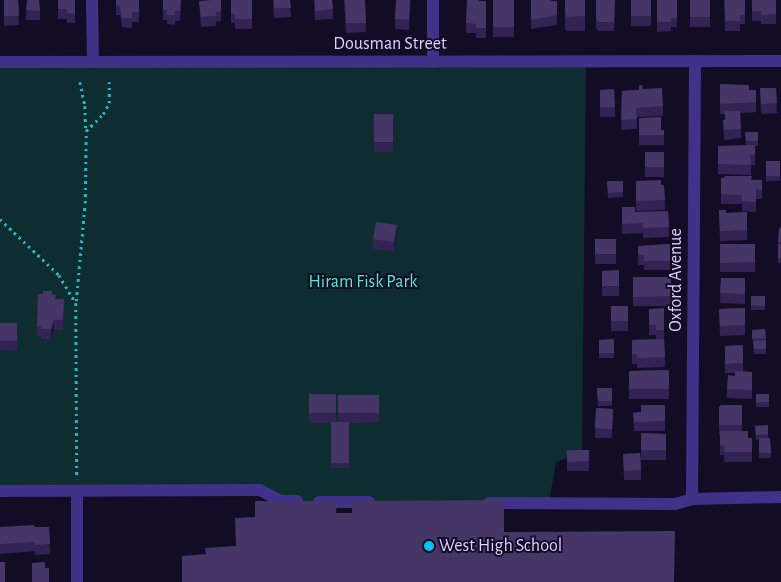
<!DOCTYPE html>
<html>
<head>
<meta charset="utf-8">
<style>
  body { margin:0 }
  #map { position:relative; width:781px; height:582px; overflow:hidden; background:#130c25; font-family:"Alegreya Sans",sans-serif }
  div>[style] { position:absolute }
  [style*='--x'] { left:calc(var(--x)*1px); top:calc(var(--y)*1px); width:calc(var(--w)*1px); rotate:calc(var(--a)*1deg) }
  .green>* { inset:0; background:#0e2d30 }
  .path>* { height:2.5px; margin-top:-1.25px; transform-origin:0; background:repeating-linear-gradient(90deg,#22b8c1 0 2.5px,transparent 0 6.5px) }
  .minor>* { height:12px; margin:-6px; padding:0 6px; transform-origin:6px; border-radius:6px; background:#403289 }
  .wall>* { inset:0; background:#332355 }
  .shaded-wall>* { inset:0; background:#1e123a }
  .building>* { inset:0; background:#453667 }
  .dots>* { width:14px; height:14px; translate:-50% -50%; box-sizing:border-box; border:2px solid #130c25; border-radius:50% }
  span { translate:-50% -50%; white-space:nowrap; text-align:center; line-height:1.15; -webkit-text-stroke:4px #130c25; paint-order:stroke }
  .street-label { font-size:18px; color:#dbd0ff }
  .park-label { font-size:18px; color:#50ebd6 }
  .poi-label { font-size:18px; color:#dbd0ff }
  .left { translate:0 -50%; text-align:left }
</style>
</head>
<body>
<div id="map">
  <div class="green">
    <div style="clip-path:polygon(0 62px,586px 62px,582px 453px,556px 462px,549px 503px,281px 501px,260px 490px,0 491px)"></div>
  </div>
  <div class="path">
    <div style="--x:80;--y:82;--w:25;--a:78"></div>
    <div style="--x:85;--y:106;--w:25;--a:88"></div>
    <div style="--x:0;--y:219;--w:81;--a:43.5"></div>
    <div style="--x:59;--y:275;--w:33;--a:59"></div>
    <div style="--x:76;--y:303;--w:176;--a:89.7"></div>
    <div style="--x:76;--y:301;--w:98;--a:-84.8"></div>
    <div style="--x:85;--y:203;--w:72;--a:-89.2"></div>
    <div style="--x:86;--y:131;--w:24;--a:-45"></div>
    <div style="--x:103;--y:114;--w:13;--a:-61"></div>
    <div style="--x:109;--y:103;--w:21;--a:-90"></div>
  </div>
  <div class="minor">
    <div style="--x:92;--y:0;--w:62;--a:89.1"></div>
    <div style="--x:433;--y:0;--w:62;--a:90"></div>
    <div style="--x:0;--y:62;--w:781;--a:-0.07"></div>
    <div style="--x:0;--y:491;--w:260;--a:-0.2"></div>
    <div style="--x:260;--y:490;--w:24;--a:28"></div>
    <div style="--x:281;--y:501;--w:16;--a:0"></div>
    <div style="--x:692;--y:499;--w:438;--a:-89.6"></div>
    <div style="--x:319;--y:502;--w:50;--a:0"></div>
    <div style="--x:489;--y:503;--w:186;--a:0.3"></div>
    <div style="--x:675;--y:504;--w:18;--a:-16"></div>
    <div style="--x:692;--y:499;--w:89;--a:-1.3"></div>
    <div style="--x:77;--y:582;--w:91;--a:-90"></div>
  </div>
  <div class="wall">
    <div style="clip-path:polygon(4px 0,18px 0,19px 25px,4px 26px)"></div>
    <div style="clip-path:polygon(27px 0,40px 11px,40px 20px,26px 20px)"></div>
    <div style="clip-path:polygon(58px 0,75px 0,75px 23px,67px 23px,67px 19px,58px 19px)"></div>
    <div style="clip-path:polygon(116px 0,139px 0,139px 22px,132px 22px,132px 28px,122px 27px,120px 15px,116px 15px)"></div>
    <div style="clip-path:polygon(163px 0,181px 0,180px 21px,175px 21px,175px 25px,167px 24px,167px 20px,163px 20px)"></div>
    <div style="clip-path:polygon(231px 0,252px 0,252px 29px,235px 29px,235px 23px,231px 23px)"></div>
    <div style="clip-path:polygon(273px 0,290px 0,291px 17px,274px 18px)"></div>
    <div style="clip-path:polygon(314px 0,332px 0,333px 19px,315px 20px)"></div>
    <div style="clip-path:polygon(344px 0,365px 0,366px 32px,346px 33px)"></div>
    <div style="clip-path:polygon(411px 0,409px 30px,395px 29px,395px 19px)"></div>
    <div style="clip-path:polygon(493px 0,514px 0,514px 37px,493px 37px)"></div>
    <div style="clip-path:polygon(531px 0,557px 1px,557px 25px,531px 29px)"></div>
    <div style="clip-path:polygon(565px 0,585px 0,585px 31px,566px 31px,565px 27px)"></div>
    <div style="clip-path:polygon(596px 0,615px 0,614px 31px,598px 31px,596px 27px)"></div>
    <div style="clip-path:polygon(631px 0,651px 0,651px 26px,631px 26px)"></div>
    <div style="clip-path:polygon(657px 0,677px 0,677px 27px,671px 27px,671px 31px,657px 32px)"></div>
    <div style="clip-path:polygon(690px 0,710px 0,710px 27px,690px 27px)"></div>
    <div style="clip-path:polygon(724px 0,745px 0,745px 24px,740px 24px,740px 31px,725px 31px)"></div>
    <div style="clip-path:polygon(752px 0,776px 0,776px 24px,761px 24px,761px 21px,752px 21px)"></div>
    <div style="clip-path:polygon(199px 1px,221px 11px,221px 21px,216px 22px,216px 26px,201px 27px)"></div>
    <div style="clip-path:polygon(479px 1px,486px 1px,486px 38px,476px 38px,476px 33px,466px 33px,466px 23px)"></div>
    <div style="clip-path:polygon(720px 84px,749px 90px,756px 90px,756px 112px,740px 113px,741px 138px,724px 140px,723px 120px,725px 120px,725px 114px,720px 114px)"></div>
    <div style="clip-path:polygon(760px 88px,776px 88px,777px 113px,761px 114px)"></div>
    <div style="clip-path:polygon(614px 89px,615px 117px,600px 117px,600px 90px)"></div>
    <div style="clip-path:polygon(643px 89px,663px 106px,663px 116px,637px 117px,637px 129px,621px 130px,622px 91px)"></div>
    <div style="clip-path:polygon(374px 114px,393px 114px,393px 152px,374px 152px)"></div>
    <div style="clip-path:polygon(639px 118px,661px 130px,664px 130px,664px 145px,639px 145px)"></div>
    <div style="clip-path:polygon(745px 132px,758px 132px,758px 146px,755px 146px,755px 165px,751px 165px,751px 175px,718px 174px,718px 146px,746px 145px)"></div>
    <div style="clip-path:polygon(645px 152px,664px 152px,664px 177px,645px 177px)"></div>
    <div style="clip-path:polygon(766px 161px,780px 161px,780px 181px,766px 181px)"></div>
    <div style="clip-path:polygon(721px 178px,762px 180px,762px 199px,756px 199px,756px 212px,742px 211px,742px 204px,721px 204px)"></div>
    <div style="clip-path:polygon(607px 181px,623px 181px,623px 197px,608px 198px)"></div>
    <div style="clip-path:polygon(636px 181px,661px 185px,664px 185px,665px 210px,636px 211px)"></div>
    <div style="clip-path:polygon(622px 207px,635px 212px,668px 211px,669px 237px,643px 238px,643px 233px,622px 234px)"></div>
    <div style="clip-path:polygon(719px 210px,726px 213px,747px 212px,747px 240px,720px 241px)"></div>
    <div style="clip-path:polygon(781px 228px,781px 263px,778px 263px,778px 242px)"></div>
    <div style="clip-path:polygon(397px 234px,394px 252px,373px 249px,373px 239px)"></div>
    <div style="clip-path:polygon(595px 239px,616px 239px,616px 264px,595px 264px)"></div>
    <div style="clip-path:polygon(670px 244px,670px 270px,644px 270px,644px 265px,638px 265px,638px 246px)"></div>
    <div style="clip-path:polygon(720px 244px,755px 244px,755px 272px,720px 272px)"></div>
    <div style="clip-path:polygon(619px 270px,619px 296px,602px 296px,602px 271px)"></div>
    <div style="clip-path:polygon(633px 277px,671px 277px,671px 306px,633px 306px)"></div>
    <div style="clip-path:polygon(721px 278px,745px 278px,745px 304px,720px 303px)"></div>
    <div style="clip-path:polygon(38px 294px,52px 295px,55px 299px,64px 299px,63px 330px,54px 330px,51px 339px,41px 339px,41px 336px,37px 336px)"></div>
    <div style="clip-path:polygon(751px 296px,765px 296px,765px 310px,751px 310px)"></div>
    <div style="clip-path:polygon(611px 306px,628px 306px,628px 331px,611px 331px)"></div>
    <div style="clip-path:polygon(745px 308px,745px 335px,720px 336px,719px 309px)"></div>
    <div style="clip-path:polygon(649px 309px,664px 330px,665px 367px,637px 368px,637px 364px,632px 364px,632px 340px,656px 339px,656px 335px,649px 335px)"></div>
    <div style="clip-path:polygon(0 323px,17px 323px,17px 351px,0 350px)"></div>
    <div style="clip-path:polygon(752px 330px,766px 338px,766px 354px,754px 354px)"></div>
    <div style="clip-path:polygon(614px 339px,614px 358px,599px 358px,599px 340px)"></div>
    <div style="clip-path:polygon(743px 345px,743px 371px,752px 372px,752px 399px,727px 398px,727px 389px,735px 376px,735px 373px,725px 373px,725px 346px)"></div>
    <div style="clip-path:polygon(669px 370px,669px 399px,629px 399px,629px 371px)"></div>
    <div style="clip-path:polygon(597px 388px,612px 388px,612px 406px,598px 406px)"></div>
    <div style="clip-path:polygon(309px 394px,336px 394px,336px 422px,338px 422px,338px 395px,379px 395px,379px 422px,349px 423px,349px 468px,331px 468px,331px 423px,309px 423px)"></div>
    <div style="clip-path:polygon(756px 394px,769px 394px,769px 407px,756px 407px)"></div>
    <div style="clip-path:polygon(665px 405px,665px 431px,634px 431px,633px 413px,641px 412px)"></div>
    <div style="clip-path:polygon(742px 405px,742px 431px,748px 438px,752px 438px,752px 462px,724px 462px,724px 455px,720px 455px,720px 435px,719px 435px,719px 407px)"></div>
    <div style="clip-path:polygon(596px 408px,613px 409px,612px 438px,595px 438px)"></div>
    <div style="clip-path:polygon(768px 425px,768px 438px,770px 438px,771px 458px,759px 458px,759px 439px,756px 440px,755px 426px)"></div>
    <div style="clip-path:polygon(641px 433px,666px 434px,666px 460px,641px 460px,641px 480px,624px 480px,623px 454px,641px 457px)"></div>
    <div style="clip-path:polygon(567px 450px,589px 450px,589px 471px,567px 471px)"></div>
    <div style="clip-path:polygon(0 527px,49px 527px,50px 554px,35px 555px,35px 551px,0 554px)"></div>
  </div>
  <div class="shaded-wall">
    <div style="clip-path:polygon(410px 0,411px 0,409px 30px,409px 20px)"></div>
    <div style="clip-path:polygon(397px 225px,397px 234px,394px 252px,394px 242px)"></div>
    <div style="clip-path:polygon(54px 320px,54px 330px,51px 339px,51px 329px)"></div>
  </div>
  <div class="building">
    <div style="clip-path:polygon(4px 0,18px 0,19px 16px,4px 16px)"></div>
    <div style="clip-path:polygon(27px 0,39px 0,40px 11px,26px 10px)"></div>
    <div style="clip-path:polygon(58px 0,75px 0,75px 14px,67px 13px,67px 9px,58px 9px)"></div>
    <div style="clip-path:polygon(116px 0,139px 0,139px 12px,132px 12px,132px 18px,122px 18px,120px 6px,116px 5px)"></div>
    <div style="clip-path:polygon(163px 0,181px 0,180px 11px,175px 11px,175px 15px,167px 15px,167px 10px,163px 10px)"></div>
    <div style="clip-path:polygon(212px 0,221px 0,221px 11px,216px 12px,216px 16px,201px 17px,199px 1px)"></div>
    <div style="clip-path:polygon(231px 0,252px 0,252px 19px,235px 19px,235px 14px,231px 14px)"></div>
    <div style="clip-path:polygon(274px 0,290px 0,291px 8px,274px 8px)"></div>
    <div style="clip-path:polygon(315px 0,332px 0,333px 9px,315px 11px)"></div>
    <div style="clip-path:polygon(345px 0,365px 0,366px 23px,346px 23px)"></div>
    <div style="clip-path:polygon(396px 0,410px 0,409px 20px,395px 19px)"></div>
    <div style="clip-path:polygon(467px 0,479px 0,479px 1px,486px 1px,486px 28px,476px 28px,476px 24px,466px 23px)"></div>
    <div style="clip-path:polygon(493px 0,514px 0,514px 27px,493px 27px)"></div>
    <div style="clip-path:polygon(531px 0,551px 0,551px 1px,557px 1px,557px 15px,531px 20px)"></div>
    <div style="clip-path:polygon(565px 0,585px 0,585px 16px,566px 17px,565px 12px)"></div>
    <div style="clip-path:polygon(596px 0,615px 0,614px 22px,598px 22px,596px 17px)"></div>
    <div style="clip-path:polygon(631px 0,651px 0,651px 16px,631px 16px)"></div>
    <div style="clip-path:polygon(657px 0,677px 0,677px 18px,671px 18px,671px 22px,657px 22px)"></div>
    <div style="clip-path:polygon(690px 0,710px 0,710px 17px,690px 17px)"></div>
    <div style="clip-path:polygon(725px 0,745px 0,745px 15px,740px 15px,740px 21px,725px 21px)"></div>
    <div style="clip-path:polygon(752px 0,776px 0,776px 14px,761px 15px,761px 11px,752px 11px)"></div>
    <div style="clip-path:polygon(720px 84px,749px 85px,749px 90px,756px 90px,756px 102px,720px 104px)"></div>
    <div style="clip-path:polygon(639px 85px,642px 85px,643px 89px,662px 88px,663px 106px,636px 108px,637px 119px,621px 120px,622px 91px,639px 90px)"></div>
    <div style="clip-path:polygon(760px 88px,776px 88px,777px 103px,761px 104px)"></div>
    <div style="clip-path:polygon(614px 89px,615px 107px,600px 107px,600px 90px)"></div>
    <div style="clip-path:polygon(725px 111px,740px 111px,741px 129px,724px 130px,723px 120px,725px 120px)"></div>
    <div style="clip-path:polygon(374px 114px,393px 114px,393px 142px,374px 142px)"></div>
    <div style="clip-path:polygon(661px 117px,661px 130px,664px 130px,664px 135px,639px 135px,639px 118px)"></div>
    <div style="clip-path:polygon(745px 132px,758px 132px,758px 141px,746px 141px)"></div>
    <div style="clip-path:polygon(755px 145px,755px 155px,750px 155px,751px 165px,718px 164px,718px 146px)"></div>
    <div style="clip-path:polygon(645px 152px,664px 152px,664px 167px,645px 167px)"></div>
    <div style="clip-path:polygon(766px 161px,780px 161px,780px 176px,766px 176px)"></div>
    <div style="clip-path:polygon(725px 176px,752px 176px,751px 180px,762px 180px,762px 190px,756px 189px,756px 202px,742px 201px,742px 195px,721px 194px,721px 178px,724px 178px)"></div>
    <div style="clip-path:polygon(661px 180px,661px 185px,664px 185px,665px 200px,636px 201px,636px 181px)"></div>
    <div style="clip-path:polygon(607px 181px,623px 181px,623px 192px,608px 193px)"></div>
    <div style="clip-path:polygon(622px 207px,635px 207px,635px 212px,668px 211px,669px 227px,643px 228px,643px 223px,622px 224px)"></div>
    <div style="clip-path:polygon(719px 210px,726px 210px,726px 213px,747px 212px,747px 230px,720px 231px)"></div>
    <div style="clip-path:polygon(376px 222px,397px 225px,394px 242px,373px 239px)"></div>
    <div style="clip-path:polygon(779px 228px,781px 228px,781px 242px,778px 242px)"></div>
    <div style="clip-path:polygon(595px 239px,616px 239px,616px 254px,595px 254px)"></div>
    <div style="clip-path:polygon(670px 244px,670px 261px,644px 261px,644px 255px,638px 255px,638px 246px)"></div>
    <div style="clip-path:polygon(720px 244px,755px 244px,755px 262px,720px 263px)"></div>
    <div style="clip-path:polygon(778px 244px,781px 244px,781px 258px,778px 258px)"></div>
    <div style="clip-path:polygon(619px 270px,619px 286px,602px 286px,602px 271px)"></div>
    <div style="clip-path:polygon(633px 277px,671px 277px,671px 296px,633px 297px)"></div>
    <div style="clip-path:polygon(721px 278px,745px 278px,745px 294px,720px 293px)"></div>
    <div style="clip-path:polygon(43px 291px,52px 291px,52px 295px,56px 295px,55px 299px,64px 299px,63px 320px,54px 320px,51px 329px,41px 329px,41px 326px,37px 326px,38px 294px,43px 294px)"></div>
    <div style="clip-path:polygon(751px 296px,765px 296px,765px 306px,751px 305px)"></div>
    <div style="clip-path:polygon(611px 306px,628px 306px,628px 321px,611px 321px)"></div>
    <div style="clip-path:polygon(664px 308px,664px 330px,656px 330px,656px 325px,649px 325px,649px 309px)"></div>
    <div style="clip-path:polygon(745px 308px,745px 325px,720px 326px,719px 309px)"></div>
    <div style="clip-path:polygon(0 323px,17px 323px,17px 341px,0 341px)"></div>
    <div style="clip-path:polygon(765px 329px,766px 338px,752px 339px,752px 330px)"></div>
    <div style="clip-path:polygon(614px 339px,614px 353px,599px 353px,599px 340px)"></div>
    <div style="clip-path:polygon(664px 339px,665px 357px,637px 358px,637px 354px,632px 355px,632px 340px)"></div>
    <div style="clip-path:polygon(766px 340px,766px 349px,754px 349px,753px 341px)"></div>
    <div style="clip-path:polygon(743px 345px,743px 363px,725px 364px,725px 346px)"></div>
    <div style="clip-path:polygon(669px 370px,669px 389px,629px 389px,629px 371px)"></div>
    <div style="clip-path:polygon(735px 371px,752px 372px,752px 390px,727px 389px,728px 375px,735px 376px)"></div>
    <div style="clip-path:polygon(597px 388px,612px 388px,612px 401px,598px 401px)"></div>
    <div style="clip-path:polygon(309px 394px,336px 394px,336px 413px,309px 413px)"></div>
    <div style="clip-path:polygon(756px 394px,769px 394px,769px 402px,756px 402px)"></div>
    <div style="clip-path:polygon(338px 395px,379px 395px,379px 413px,338px 413px)"></div>
    <div style="clip-path:polygon(641px 405px,665px 405px,665px 421px,634px 422px,633px 413px,641px 412px)"></div>
    <div style="clip-path:polygon(721px 405px,742px 405px,742px 425px,719px 425px,719px 407px)"></div>
    <div style="clip-path:polygon(596px 408px,613px 409px,612px 429px,595px 428px)"></div>
    <div style="clip-path:polygon(331px 422px,349px 422px,349px 463px,331px 463px)"></div>
    <div style="clip-path:polygon(768px 425px,768px 434px,756px 435px,755px 426px)"></div>
    <div style="clip-path:polygon(720px 431px,748px 431px,748px 438px,752px 438px,752px 452px,724px 452px,725px 446px,720px 445px)"></div>
    <div style="clip-path:polygon(641px 433px,666px 434px,666px 450px,641px 450px)"></div>
    <div style="clip-path:polygon(759px 438px,770px 438px,771px 453px,759px 453px)"></div>
    <div style="clip-path:polygon(567px 450px,589px 450px,589px 461px,567px 462px)"></div>
    <div style="clip-path:polygon(640px 453px,641px 470px,624px 471px,623px 454px)"></div>
    <div style="clip-path:polygon(504px 500px,504px 532px,675px 531px,674px 582px,182px 582px,182px 556px,206px 554px,205px 548px,236px 546px,235px 518px,255px 517px,255px 501px,337px 501px,336px 513px,352px 513px,352px 501px)"></div>
    <div style="clip-path:polygon(34px 525px,35px 527px,49px 527px,50px 544px,35px 545px,35px 542px,0 544px,0 527px)"></div>
    <div style="clip-path:polygon(0 562px,5px 562px,5px 582px,0 582px)"></div>
    <div style="clip-path:polygon(45px 562px,45px 568px,49px 568px,49px 582px,32px 582px,32px 563px)"></div>
  </div>
  <div class="dots">
    <div style="left:429px;top:546px;background:#00c5fb"></div>
  </div>
  <div class="street-label">
    <span style="left:390px;top:44px">Dousman Street</span>
    <span style="left:676px;top:280px;rotate:-90deg">Oxford Avenue</span>
  </div>
  <div class="park-label">
    <span style="left:363px;top:282px">Hiram Fisk Park</span>
  </div>
  <div class="poi-label">
    <span class="left" style="left:439px;top:546px">West High School</span>
  </div>
</div>
</body>
</html>
